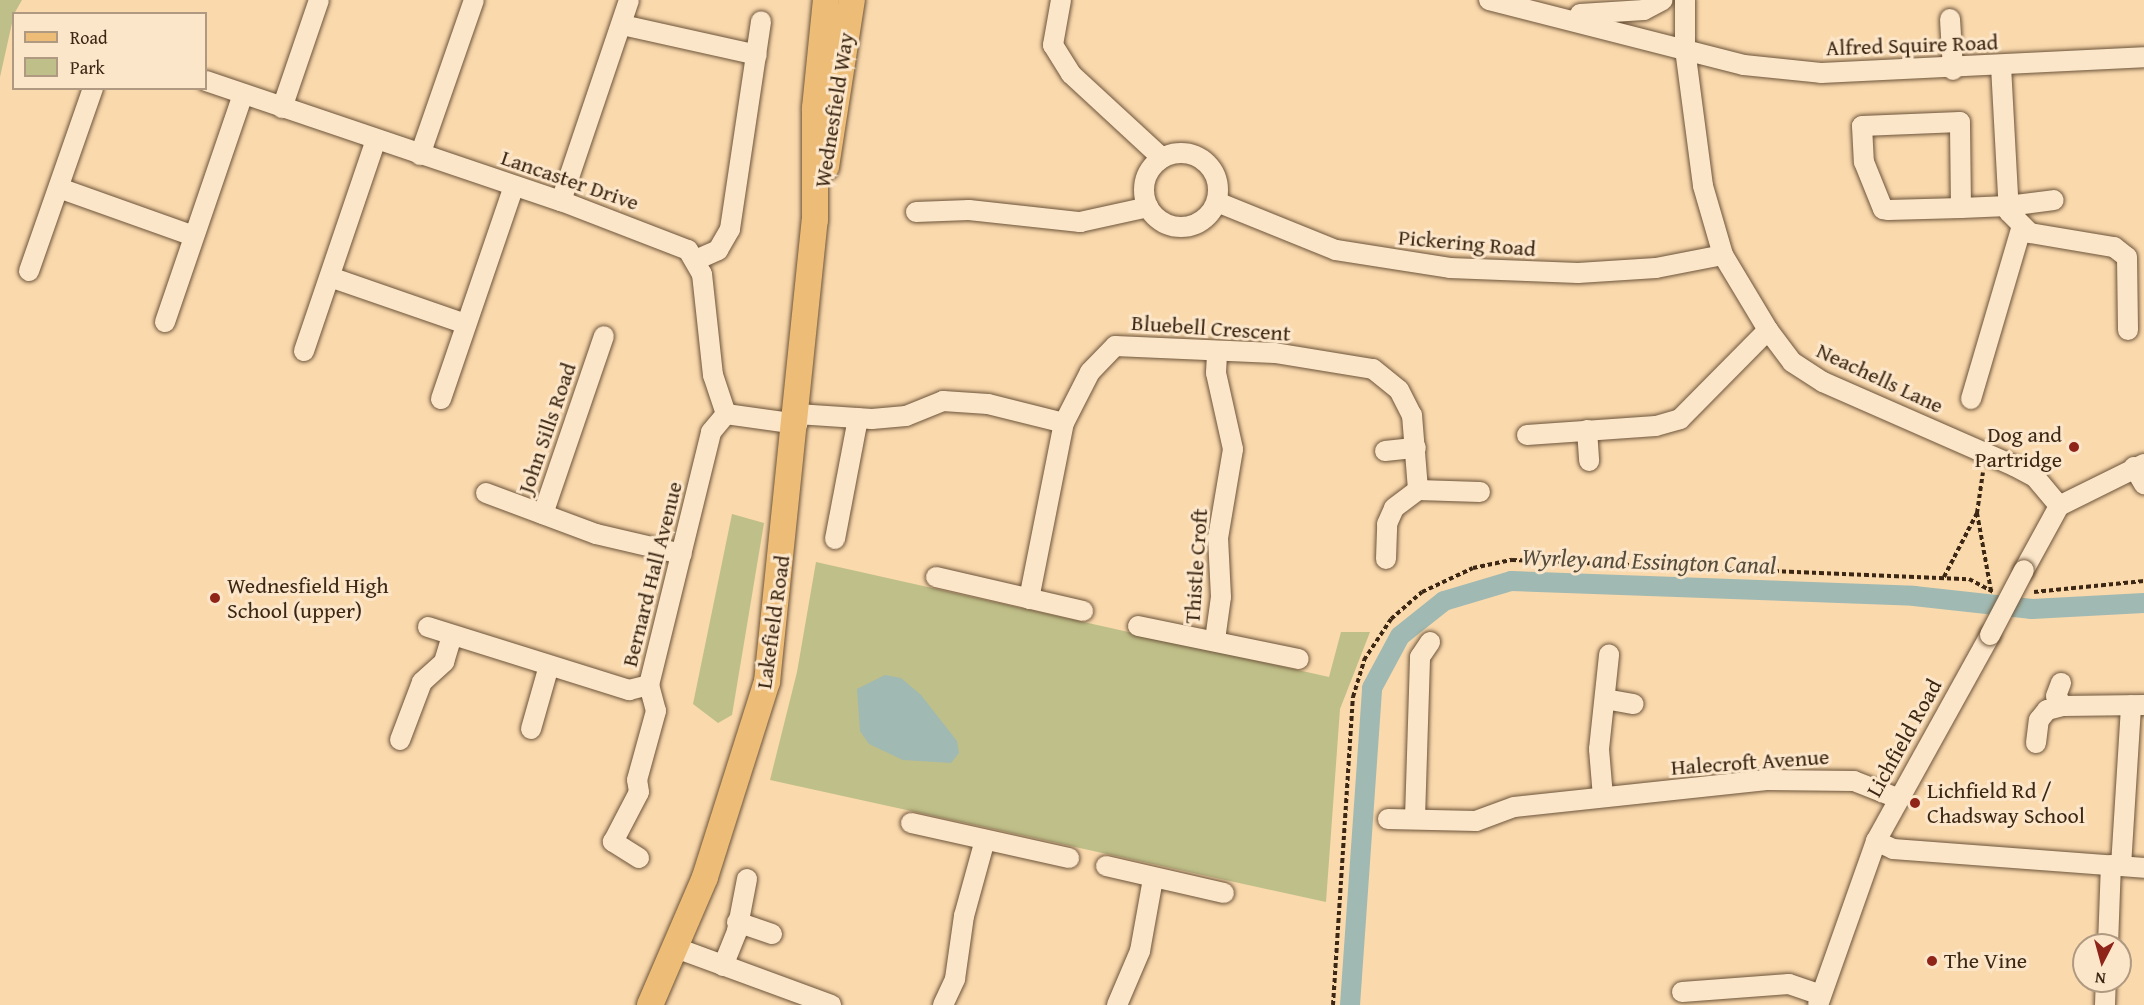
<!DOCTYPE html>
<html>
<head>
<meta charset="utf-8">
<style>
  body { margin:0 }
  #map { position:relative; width:2144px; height:1005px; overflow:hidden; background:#fad9ad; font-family:"Gentium Book Plus",serif }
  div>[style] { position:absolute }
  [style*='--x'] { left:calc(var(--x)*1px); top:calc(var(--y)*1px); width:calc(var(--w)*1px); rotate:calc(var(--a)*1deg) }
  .green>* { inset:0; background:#bfbf89 }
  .water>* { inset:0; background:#a0b9b2 }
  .canal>* { height:20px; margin:-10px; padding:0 10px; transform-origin:10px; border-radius:10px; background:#a0b9b2 }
  .path>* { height:4px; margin-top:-2px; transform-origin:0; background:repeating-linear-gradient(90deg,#3c2714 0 4.5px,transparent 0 7.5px) }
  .roads { filter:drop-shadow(0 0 2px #6c543a) drop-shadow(0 0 2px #6c543a) }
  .minor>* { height:20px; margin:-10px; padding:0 10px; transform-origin:10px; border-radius:10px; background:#fce6ca }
  .minor>.ring { margin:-10px; padding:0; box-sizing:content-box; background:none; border:20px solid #fce6ca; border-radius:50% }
  .major>* { height:26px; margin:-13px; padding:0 13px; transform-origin:13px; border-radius:13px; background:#edbc76 }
  .bridges { filter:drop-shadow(0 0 2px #6c543a) drop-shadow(0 0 2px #6c543a) }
  .minor-bridge>* { height:20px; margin:-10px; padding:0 10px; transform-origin:10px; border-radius:10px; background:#fce6ca }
  .dots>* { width:16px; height:16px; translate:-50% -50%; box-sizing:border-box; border:3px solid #fce6ca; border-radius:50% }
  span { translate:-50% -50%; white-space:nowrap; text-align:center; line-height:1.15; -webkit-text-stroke:6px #fce6ca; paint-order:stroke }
  .street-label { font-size:22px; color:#3c2714 }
  .poi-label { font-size:22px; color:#3c2714 }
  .right { translate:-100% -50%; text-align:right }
  .left { translate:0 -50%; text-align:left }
  .water-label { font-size:24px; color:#554c3c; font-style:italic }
  .legend { position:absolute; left:12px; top:12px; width:195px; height:78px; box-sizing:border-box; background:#fce6ca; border:2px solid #af9a81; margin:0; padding:8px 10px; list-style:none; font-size:18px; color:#3c2714 }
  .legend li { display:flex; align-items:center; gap:12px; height:30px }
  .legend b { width:30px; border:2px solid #af9a81 }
  .north { position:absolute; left:2072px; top:933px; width:60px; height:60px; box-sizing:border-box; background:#fce6ca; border:2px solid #af9a81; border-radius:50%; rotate:186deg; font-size:16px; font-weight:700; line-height:24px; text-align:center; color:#3c2714 }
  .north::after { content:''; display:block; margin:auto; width:21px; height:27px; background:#8f2418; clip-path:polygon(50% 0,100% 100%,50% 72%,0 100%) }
</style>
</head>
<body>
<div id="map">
  <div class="green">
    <div style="clip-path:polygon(0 0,22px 0,14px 14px,0 77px)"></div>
    <div style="clip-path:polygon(732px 514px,764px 523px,732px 715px,718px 723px,693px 704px)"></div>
    <div style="clip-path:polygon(816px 562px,1329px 677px,1341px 632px,1370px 632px,1340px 709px,1326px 902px,770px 780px,797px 672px)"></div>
  </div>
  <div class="water">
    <div style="clip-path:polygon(885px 675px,901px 678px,921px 695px,957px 741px,959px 753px,951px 763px,903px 760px,869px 744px,860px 731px,857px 689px)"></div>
  </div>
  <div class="canal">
    <div style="--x:1350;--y:1005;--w:318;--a:-86"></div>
    <div style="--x:1372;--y:688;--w:59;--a:-61.7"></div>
    <div style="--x:1400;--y:636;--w:56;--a:-38.5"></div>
    <div style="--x:1444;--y:601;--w:70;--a:-16.6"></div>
    <div style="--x:1511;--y:581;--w:403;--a:2.1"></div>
    <div style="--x:1914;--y:596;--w:119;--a:6.3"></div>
    <div style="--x:2032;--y:609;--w:112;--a:-3.1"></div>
  </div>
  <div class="path">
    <div style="--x:1977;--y:513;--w:41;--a:-81.7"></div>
    <div style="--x:1944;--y:577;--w:72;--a:-62.7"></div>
    <div style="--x:1977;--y:513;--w:79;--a:79.8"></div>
    <div style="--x:2034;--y:592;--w:111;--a:-5.7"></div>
    <div style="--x:1333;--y:1005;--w:309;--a:-86.3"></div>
    <div style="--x:1353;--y:697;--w:39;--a:-73"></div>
    <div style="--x:1364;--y:660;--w:49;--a:-56.6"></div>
    <div style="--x:1391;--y:619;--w:41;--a:-41.1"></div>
    <div style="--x:1422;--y:592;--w:56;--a:-25.2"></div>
    <div style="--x:1473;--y:568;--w:40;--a:-12"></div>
    <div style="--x:1512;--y:560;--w:457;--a:2.4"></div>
    <div style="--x:1969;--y:579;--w:27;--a:28"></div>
  </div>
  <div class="roads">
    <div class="minor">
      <div style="--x:1061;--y:0;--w:46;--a:100.1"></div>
      <div style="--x:1053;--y:45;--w:34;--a:58"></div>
      <div style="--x:1071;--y:74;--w:124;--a:42.7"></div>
      <div style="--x:1489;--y:0;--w:263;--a:14.3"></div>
      <div style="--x:1744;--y:65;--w:77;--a:5.9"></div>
      <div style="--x:1821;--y:73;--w:323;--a:-2.8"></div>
      <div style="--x:1685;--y:0;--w:49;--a:90"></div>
      <div style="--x:1685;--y:49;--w:138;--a:82.5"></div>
      <div style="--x:1703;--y:186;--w:72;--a:73.8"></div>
      <div style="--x:1723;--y:255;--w:87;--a:59"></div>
      <div style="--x:1768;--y:330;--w:40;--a:53"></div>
      <div style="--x:1792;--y:362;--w:37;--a:33"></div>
      <div style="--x:1823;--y:382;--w:209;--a:23.7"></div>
      <div style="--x:2014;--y:466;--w:24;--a:28"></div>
      <div style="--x:2035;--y:477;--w:38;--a:50"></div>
      <div style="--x:1580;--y:14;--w:64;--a:-3.6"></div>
      <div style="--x:1644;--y:10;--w:21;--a:-28"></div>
      <div style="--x:1950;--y:19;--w:51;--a:86.6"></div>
      <div style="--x:622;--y:25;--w:138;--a:12.5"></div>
      <div style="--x:2001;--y:66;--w:146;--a:86.9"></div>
      <div style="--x:2009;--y:212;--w:30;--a:45"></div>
      <div style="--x:2030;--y:233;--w:85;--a:9.5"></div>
      <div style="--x:2114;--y:247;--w:16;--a:38"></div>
      <div style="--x:2127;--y:257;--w:73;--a:89.2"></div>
      <div style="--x:206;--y:81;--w:375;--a:18.7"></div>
      <div style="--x:561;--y:201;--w:136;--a:21.1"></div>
      <div style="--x:688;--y:250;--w:28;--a:60"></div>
      <div style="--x:702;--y:274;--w:102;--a:83.8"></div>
      <div style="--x:713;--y:375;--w:41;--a:71.6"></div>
      <div style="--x:726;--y:414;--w:72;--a:8"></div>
      <div style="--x:282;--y:108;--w:114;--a:-71.1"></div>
      <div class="ring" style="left:1144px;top:153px;width:54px;height:54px"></div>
      <div style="--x:420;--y:155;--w:164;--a:-70.8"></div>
      <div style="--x:59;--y:188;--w:143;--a:19.6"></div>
      <div style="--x:561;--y:201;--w:212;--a:-71.3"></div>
      <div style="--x:1217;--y:202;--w:128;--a:22"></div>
      <div style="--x:1336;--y:250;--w:115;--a:9"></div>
      <div style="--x:1450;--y:268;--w:128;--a:2.2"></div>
      <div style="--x:1578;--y:273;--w:78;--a:-3.7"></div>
      <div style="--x:1656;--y:268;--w:68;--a:-11"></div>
      <div style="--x:1961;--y:208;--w:86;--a:-90.7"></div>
      <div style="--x:1960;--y:122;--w:98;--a:177.7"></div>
      <div style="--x:1862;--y:126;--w:36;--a:87"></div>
      <div style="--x:1864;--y:162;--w:51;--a:68"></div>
      <div style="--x:1883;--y:209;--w:5;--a:11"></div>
      <div style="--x:1888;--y:210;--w:73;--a:-1.6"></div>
      <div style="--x:1961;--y:208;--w:47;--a:-2.4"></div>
      <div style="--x:2008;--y:206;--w:46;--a:-7.4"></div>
      <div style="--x:916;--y:212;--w:53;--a:-2.2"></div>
      <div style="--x:969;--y:210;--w:112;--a:6.2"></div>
      <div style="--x:1080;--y:222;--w:70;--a:-12.4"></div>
      <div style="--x:698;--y:259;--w:22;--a:-24"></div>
      <div style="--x:718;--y:250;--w:24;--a:-60"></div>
      <div style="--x:730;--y:229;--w:210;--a:-81.5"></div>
      <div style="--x:29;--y:271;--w:194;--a:-70.7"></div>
      <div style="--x:330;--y:277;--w:144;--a:19.1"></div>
      <div style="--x:165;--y:322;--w:241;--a:-71.1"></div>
      <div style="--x:304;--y:351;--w:223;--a:-71.2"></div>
      <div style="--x:441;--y:399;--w:225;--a:-71.1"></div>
      <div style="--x:1971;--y:399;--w:177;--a:-73.6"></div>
      <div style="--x:797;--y:414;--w:75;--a:3.8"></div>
      <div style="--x:872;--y:419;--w:34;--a:-5"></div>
      <div style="--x:906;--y:416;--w:40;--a:-22"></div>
      <div style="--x:943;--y:401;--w:45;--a:3.8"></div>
      <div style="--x:988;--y:404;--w:78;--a:14"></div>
      <div style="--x:1587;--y:430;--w:31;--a:86"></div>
      <div style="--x:1527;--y:435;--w:129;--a:-4"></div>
      <div style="--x:1656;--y:426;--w:25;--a:-16"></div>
      <div style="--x:1680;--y:419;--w:125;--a:-45.3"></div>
      <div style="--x:1385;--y:451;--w:31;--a:-6"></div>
      <div style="--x:2134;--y:467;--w:20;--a:60"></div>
      <div style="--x:486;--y:493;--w:117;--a:20.4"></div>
      <div style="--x:596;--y:534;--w:88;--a:13.1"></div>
      <div style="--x:2059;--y:506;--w:95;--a:-26.3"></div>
      <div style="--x:543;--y:514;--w:188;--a:-71.1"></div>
      <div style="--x:835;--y:539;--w:123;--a:-79.2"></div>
      <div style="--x:1386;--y:559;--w:35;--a:-88"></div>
      <div style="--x:1387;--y:524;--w:17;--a:-66"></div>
      <div style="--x:1394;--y:508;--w:30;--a:-37"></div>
      <div style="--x:1418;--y:490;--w:62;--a:1.8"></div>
      <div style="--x:2024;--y:570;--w:73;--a:-61.3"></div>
      <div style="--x:936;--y:577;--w:151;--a:13"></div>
      <div style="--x:1029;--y:599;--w:179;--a:-78.8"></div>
      <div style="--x:1064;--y:423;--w:57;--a:-63"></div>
      <div style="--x:1090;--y:372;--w:36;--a:-46"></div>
      <div style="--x:1115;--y:346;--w:160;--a:2.5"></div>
      <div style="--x:1275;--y:353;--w:99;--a:9.3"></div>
      <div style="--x:1373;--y:369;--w:33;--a:39"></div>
      <div style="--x:1399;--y:390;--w:28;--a:63"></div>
      <div style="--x:1412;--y:415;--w:75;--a:85.4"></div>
      <div style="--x:1138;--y:626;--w:164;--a:11.6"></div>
      <div style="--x:428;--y:627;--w:211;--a:17.4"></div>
      <div style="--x:629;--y:690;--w:21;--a:-14"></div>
      <div style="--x:649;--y:685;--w:260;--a:-76.2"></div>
      <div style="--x:711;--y:432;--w:23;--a:-50"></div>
      <div style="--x:1215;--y:640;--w:43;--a:-82.1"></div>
      <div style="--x:1221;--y:597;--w:59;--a:-92.9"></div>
      <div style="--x:1218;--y:538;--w:90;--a:-80.4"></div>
      <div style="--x:1233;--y:449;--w:78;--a:-102.6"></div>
      <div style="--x:1216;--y:373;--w:19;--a:-87"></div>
      <div style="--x:1605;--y:699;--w:29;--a:10"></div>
      <div style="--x:2063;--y:706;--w:81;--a:-0.7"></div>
      <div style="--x:531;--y:729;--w:66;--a:-74.1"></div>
      <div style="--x:400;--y:740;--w:62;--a:-69.2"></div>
      <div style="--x:422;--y:682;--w:30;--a:-42"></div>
      <div style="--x:444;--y:662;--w:27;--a:-73"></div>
      <div style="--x:2036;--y:743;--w:23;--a:-83"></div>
      <div style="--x:2039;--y:720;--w:13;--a:-51"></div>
      <div style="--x:2047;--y:710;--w:16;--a:-14"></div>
      <div style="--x:2063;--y:706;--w:12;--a:-125"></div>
      <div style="--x:2056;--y:696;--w:14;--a:-69"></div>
      <div style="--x:1603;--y:797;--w:48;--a:-94.8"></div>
      <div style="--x:1599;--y:749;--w:95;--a:-83.9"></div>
      <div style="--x:1415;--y:818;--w:161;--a:-88.2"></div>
      <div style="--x:1420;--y:657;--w:18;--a:-56"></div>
      <div style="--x:1388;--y:819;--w:88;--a:1.3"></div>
      <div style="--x:1476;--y:821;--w:40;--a:-20.2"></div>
      <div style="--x:1514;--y:807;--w:254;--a:-6.1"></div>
      <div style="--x:1767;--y:780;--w:87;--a:0.7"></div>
      <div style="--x:1854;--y:781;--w:46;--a:21.6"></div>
      <div style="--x:911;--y:823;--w:162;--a:12.5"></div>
      <div style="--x:1876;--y:841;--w:19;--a:25"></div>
      <div style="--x:1893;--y:849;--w:252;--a:4.3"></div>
      <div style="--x:639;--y:858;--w:31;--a:-148"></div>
      <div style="--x:613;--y:842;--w:56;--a:-62.5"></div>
      <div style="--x:639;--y:792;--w:12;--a:-99"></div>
      <div style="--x:637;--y:780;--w:72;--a:-74.6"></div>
      <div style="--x:656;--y:711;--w:27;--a:-105"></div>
      <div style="--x:1106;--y:866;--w:121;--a:12.9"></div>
      <div style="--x:2121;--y:866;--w:161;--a:-86.4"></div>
      <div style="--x:737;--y:922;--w:37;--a:19"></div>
      <div style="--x:2108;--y:945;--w:80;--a:-87.9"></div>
      <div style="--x:679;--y:949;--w:162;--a:20.2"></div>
      <div style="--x:723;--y:966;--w:38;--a:-68"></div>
      <div style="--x:737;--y:931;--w:53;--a:-79.1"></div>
      <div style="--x:1682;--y:992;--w:107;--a:-4.3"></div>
      <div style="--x:1789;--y:984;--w:34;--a:19"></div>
      <div style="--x:943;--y:1005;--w:29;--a:-65"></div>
      <div style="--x:955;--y:979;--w:64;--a:-81.9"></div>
      <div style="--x:964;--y:916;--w:79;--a:-74.6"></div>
      <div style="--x:1117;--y:1005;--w:59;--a:-66.9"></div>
      <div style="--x:1140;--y:951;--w:73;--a:-79.8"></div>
      <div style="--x:1818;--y:1005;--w:174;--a:-70.5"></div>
      <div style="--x:1876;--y:841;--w:235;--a:-61"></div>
      <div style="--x:2105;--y:1005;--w:24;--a:-88"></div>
    </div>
    <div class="major">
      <div style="--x:826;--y:167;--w:169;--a:-81.2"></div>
      <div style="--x:650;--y:1005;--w:139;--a:-66.7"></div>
      <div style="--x:705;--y:877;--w:205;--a:-72.4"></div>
      <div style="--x:767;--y:682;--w:464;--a:-84.1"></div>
      <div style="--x:815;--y:220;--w:112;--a:-90"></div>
      <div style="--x:815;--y:108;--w:109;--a:-84.2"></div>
    </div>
  </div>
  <div class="bridges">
    <div class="minor-bridge">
      <div style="--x:1990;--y:635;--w:73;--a:-62.4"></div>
    </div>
  </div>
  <div class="dots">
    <div style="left:2074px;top:447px;background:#8f2418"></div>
    <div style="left:215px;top:598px;background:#8f2418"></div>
    <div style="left:1915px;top:803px;background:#8f2418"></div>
    <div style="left:1932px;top:961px;background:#8f2418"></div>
  </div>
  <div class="street-label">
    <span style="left:1912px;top:45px;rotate:-2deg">Alfred Squire Road</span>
    <span style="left:834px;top:110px;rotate:-81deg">Wednesfield Way</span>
    <span style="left:570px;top:180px;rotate:19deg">Lancaster Drive</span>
    <span style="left:1467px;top:243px;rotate:5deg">Pickering Road</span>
    <span style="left:1211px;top:328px;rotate:4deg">Bluebell Crescent</span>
    <span style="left:1880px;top:378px;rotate:25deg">Neachells Lane</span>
    <span style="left:547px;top:428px;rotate:-71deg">John Sills Road</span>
    <span style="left:1196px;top:566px;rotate:-86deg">Thistle Croft</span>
    <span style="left:652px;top:574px;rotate:-76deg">Bernard Hall Avenue</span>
    <span style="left:773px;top:622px;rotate:-82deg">Lakefield Road</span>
    <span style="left:1904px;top:738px;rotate:-61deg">Lichfield Road</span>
    <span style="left:1750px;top:762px;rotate:-4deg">Halecroft Avenue</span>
  </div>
  <div class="poi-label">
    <span class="right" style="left:2062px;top:447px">Dog and<br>Partridge</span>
    <span class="left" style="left:227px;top:598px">Wednesfield High<br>School (upper)</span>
    <span class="left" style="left:1927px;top:803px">Lichfield Rd /<br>Chadsway School</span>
    <span class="left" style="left:1944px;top:961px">The Vine</span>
  </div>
  <div class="water-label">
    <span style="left:1649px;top:561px;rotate:2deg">Wyrley and Essington Canal</span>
  </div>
  <ul class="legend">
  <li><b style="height:8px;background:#edbc76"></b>Road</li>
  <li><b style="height:16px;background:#bfbf89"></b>Park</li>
  </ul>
  <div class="north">N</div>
</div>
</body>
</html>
